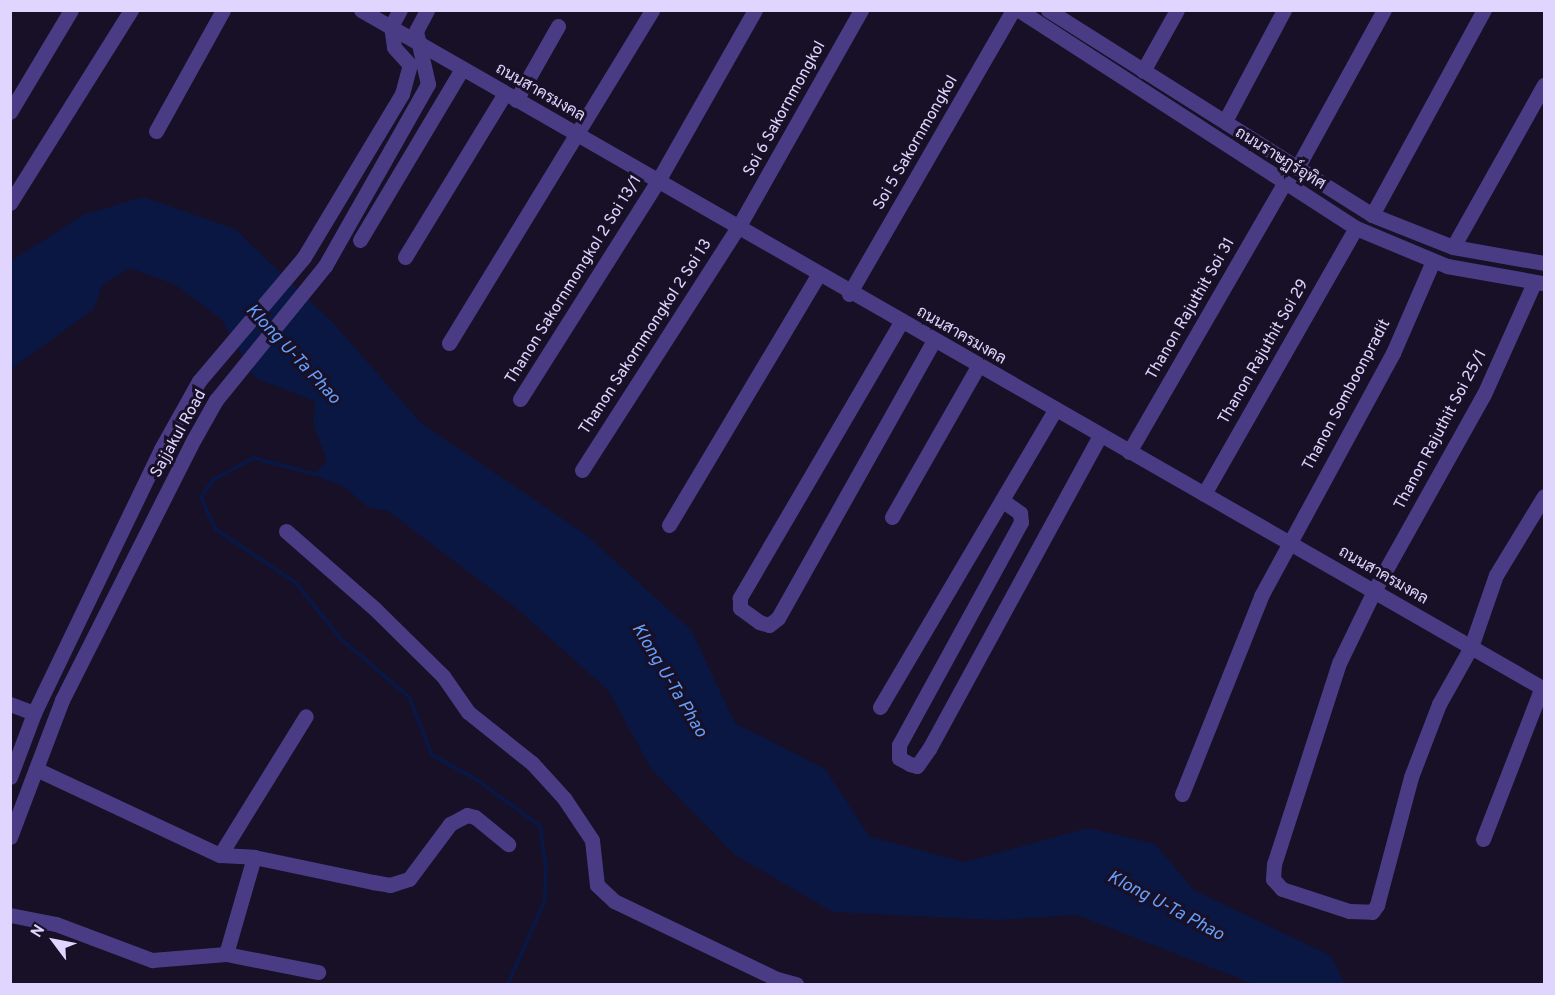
<!DOCTYPE html>
<html>
<head>
<meta charset="utf-8">
<style>
  body { margin:0 }
  #map { position:relative; width:1555px; height:995px; overflow:hidden; background:#171026; font-family:Overpass,Sarabun,sans-serif }
  div>[style] { position:absolute }
  [style*='--x'] { left:calc(var(--x)*1px); top:calc(var(--y)*1px); width:calc(var(--w)*1px); rotate:calc(var(--a)*1deg) }
  .water>* { inset:0; background:#0b1743 }
  .stream>* { height:4px; margin:-2px; padding:0 2px; transform-origin:2px; border-radius:2px; background:#0b1743 }
  .minor>* { height:15px; margin:-7.5px; padding:0 7.5px; transform-origin:7.5px; border-radius:7.5px; background:#4a3c84 }
  span { translate:-50% -50%; white-space:nowrap; text-align:center; line-height:1.15; -webkit-text-stroke:6px #171026; paint-order:stroke }
  .street-label { font-size:16px; color:#e0d5fe }
  .water-label { font-size:18px; color:#669ffc; font-style:italic }
  .frame { position:absolute; inset:0; border:12px solid #e0d5fe; pointer-events:none }
  .north { position:absolute; left:24px; top:911px; width:60px; height:60px; -webkit-text-stroke:4px #171026; paint-order:stroke; rotate:302deg; font-size:16px; font-weight:700; line-height:24px; text-align:center; color:#e0d5fe }
  .north::after { content:''; display:block; margin:auto; width:21px; height:27px; background:#e0d5fe; clip-path:polygon(50% 0,100% 100%,50% 72%,0 100%) }
</style>
</head>
<body>
<div id="map">
  <div class="water">
    <div style="clip-path:polygon(143px 197px,235px 229px,334px 324px,422px 424px,585px 534px,691px 630px,735px 723px,825px 769px,870px 837px,965px 862px,1088px 828px,1155px 844px,1194px 890px,1331px 956px,1345px 984px,1253px 984px,1077px 915px,998px 920px,833px 912px,735px 855px,652px 770px,608px 690px,515px 607px,388px 511px,368px 507px,344px 487px,314px 475px,327px 461px,313px 423px,315px 401px,255px 378px,221px 319px,176px 285px,130px 268px,102px 285px,94px 309px,11px 369px,11px 261px,83px 215px)"></div>
  </div>
  <div class="stream">
    <div style="--x:318;--y:475;--w:66;--a:-165.1"></div>
    <div style="--x:254;--y:458;--w:45;--a:152.3"></div>
    <div style="--x:214;--y:479;--w:22;--a:126"></div>
    <div style="--x:201;--y:497;--w:35;--a:66"></div>
    <div style="--x:215;--y:529;--w:97;--a:33.7"></div>
    <div style="--x:296;--y:583;--w:73;--a:51.1"></div>
    <div style="--x:342;--y:640;--w:88;--a:40.4"></div>
    <div style="--x:409;--y:697;--w:62;--a:68.4"></div>
    <div style="--x:432;--y:755;--w:51;--a:29.1"></div>
    <div style="--x:477;--y:780;--w:78;--a:36.1"></div>
    <div style="--x:540;--y:826;--w:42;--a:81.9"></div>
    <div style="--x:546;--y:868;--w:32;--a:92"></div>
    <div style="--x:545;--y:900;--w:92;--a:113.8"></div>
  </div>
  <div class="minor">
    <div style="--x:361;--y:10;--w:1364;--a:29.85"></div>
    <div style="--x:1019;--y:10;--w:401;--a:32.9"></div>
    <div style="--x:1356;--y:228;--w:99;--a:22.7"></div>
    <div style="--x:1447;--y:266;--w:97;--a:10.1"></div>
    <div style="--x:1048;--y:10;--w:383;--a:32.3"></div>
    <div style="--x:1372;--y:215;--w:87;--a:21.6"></div>
    <div style="--x:1453;--y:247;--w:92;--a:10"></div>
    <div style="--x:1143;--y:71;--w:70;--a:-60.9"></div>
    <div style="--x:516;--y:100;--w:85;--a:-60.4"></div>
    <div style="--x:10;--y:112;--w:119;--a:-59.1"></div>
    <div style="--x:1225;--y:121;--w:126;--a:-62"></div>
    <div style="--x:156;--y:131;--w:138;--a:-61"></div>
    <div style="--x:1297;--y:168;--w:180;--a:-61.2"></div>
    <div style="--x:10;--y:203;--w:228;--a:-57.9"></div>
    <div style="--x:1372;--y:215;--w:234;--a:-61.4"></div>
    <div style="--x:360;--y:240;--w:199;--a:-59.2"></div>
    <div style="--x:1453;--y:247;--w:186;--a:-60.7"></div>
    <div style="--x:405;--y:257;--w:192;--a:-58.6"></div>
    <div style="--x:1534;--y:283;--w:122;--a:114.2"></div>
    <div style="--x:1484;--y:394;--w:226;--a:119.2"></div>
    <div style="--x:1374;--y:591;--w:80;--a:115.9"></div>
    <div style="--x:1339;--y:663;--w:211;--a:107.9"></div>
    <div style="--x:1274;--y:864;--w:15;--a:94"></div>
    <div style="--x:1273;--y:879;--w:13;--a:48"></div>
    <div style="--x:1282;--y:889;--w:71;--a:18.2"></div>
    <div style="--x:1349;--y:911;--w:23;--a:2"></div>
    <div style="--x:1372;--y:912;--w:9;--a:-54"></div>
    <div style="--x:1377;--y:905;--w:132;--a:-75.1"></div>
    <div style="--x:1411;--y:777;--w:78;--a:-69"></div>
    <div style="--x:1439;--y:704;--w:65;--a:-60.7"></div>
    <div style="--x:1471;--y:647;--w:76;--a:-70.9"></div>
    <div style="--x:1496;--y:575;--w:92;--a:-58.7"></div>
    <div style="--x:849;--y:294;--w:328;--a:-60"></div>
    <div style="--x:901;--y:322;--w:320;--a:120.3"></div>
    <div style="--x:740;--y:598;--w:10;--a:90"></div>
    <div style="--x:740;--y:608;--w:24;--a:36"></div>
    <div style="--x:759;--y:622;--w:10;--a:17"></div>
    <div style="--x:769;--y:625;--w:11;--a:-38"></div>
    <div style="--x:778;--y:618;--w:319;--a:-60.7"></div>
    <div style="--x:449;--y:343;--w:390;--a:-58.6"></div>
    <div style="--x:520;--y:399;--w:260;--a:-57.7"></div>
    <div style="--x:659;--y:179;--w:194;--a:-60.4"></div>
    <div style="--x:1129;--y:452;--w:310;--a:-60"></div>
    <div style="--x:582;--y:470;--w:292;--a:-57.3"></div>
    <div style="--x:740;--y:224;--w:246;--a:-60.5"></div>
    <div style="--x:1204;--y:494;--w:306;--a:-60.3"></div>
    <div style="--x:1003;--y:501;--w:21;--a:35"></div>
    <div style="--x:1020;--y:513;--w:9;--a:84"></div>
    <div style="--x:1021;--y:522;--w:254;--a:118.7"></div>
    <div style="--x:899;--y:745;--w:13;--a:90"></div>
    <div style="--x:899;--y:758;--w:13;--a:29"></div>
    <div style="--x:910;--y:764;--w:7;--a:16"></div>
    <div style="--x:917;--y:766;--w:21;--a:-55"></div>
    <div style="--x:929;--y:749;--w:357;--a:-61.4"></div>
    <div style="--x:892;--y:517;--w:174;--a:-60.3"></div>
    <div style="--x:669;--y:525;--w:291;--a:-59.2"></div>
    <div style="--x:286;--y:531;--w:117;--a:41.2"></div>
    <div style="--x:374;--y:608;--w:97;--a:44.6"></div>
    <div style="--x:443;--y:676;--w:44;--a:55.2"></div>
    <div style="--x:468;--y:712;--w:82;--a:38.6"></div>
    <div style="--x:532;--y:763;--w:47;--a:47.6"></div>
    <div style="--x:564;--y:798;--w:50;--a:56.3"></div>
    <div style="--x:592;--y:840;--w:45;--a:83.7"></div>
    <div style="--x:597;--y:885;--w:23;--a:43"></div>
    <div style="--x:614;--y:901;--w:181;--a:25.6"></div>
    <div style="--x:777;--y:979;--w:20;--a:15"></div>
    <div style="--x:10;--y:704;--w:26;--a:21"></div>
    <div style="--x:880;--y:707;--w:345;--a:-59.5"></div>
    <div style="--x:36;--y:769;--w:203;--a:25.1"></div>
    <div style="--x:220;--y:855;--w:34;--a:3"></div>
    <div style="--x:254;--y:857;--w:122;--a:11.9"></div>
    <div style="--x:373;--y:882;--w:17;--a:10"></div>
    <div style="--x:390;--y:885;--w:20;--a:-18"></div>
    <div style="--x:409;--y:879;--w:69;--a:-53.3"></div>
    <div style="--x:450;--y:824;--w:19;--a:-28"></div>
    <div style="--x:467;--y:815;--w:8;--a:14"></div>
    <div style="--x:475;--y:817;--w:43;--a:39.3"></div>
    <div style="--x:10;--y:777;--w:68;--a:-69.4"></div>
    <div style="--x:34;--y:713;--w:293;--a:-64.3"></div>
    <div style="--x:161;--y:449;--w:78;--a:-60.8"></div>
    <div style="--x:199;--y:381;--w:162;--a:-49.7"></div>
    <div style="--x:304;--y:257;--w:190;--a:-59"></div>
    <div style="--x:402;--y:94;--w:30;--a:-75"></div>
    <div style="--x:410;--y:65;--w:24;--a:-132"></div>
    <div style="--x:394;--y:47;--w:21;--a:-98"></div>
    <div style="--x:391;--y:26;--w:18;--a:-61"></div>
    <div style="--x:1182;--y:794;--w:213;--a:-68.2"></div>
    <div style="--x:1261;--y:596;--w:277;--a:-61.5"></div>
    <div style="--x:1393;--y:353;--w:100;--a:-66.5"></div>
    <div style="--x:10;--y:837;--w:147;--a:-69.2"></div>
    <div style="--x:62;--y:700;--w:292;--a:-63.2"></div>
    <div style="--x:194;--y:439;--w:45;--a:-60.6"></div>
    <div style="--x:216;--y:400;--w:173;--a:-50.9"></div>
    <div style="--x:325;--y:266;--w:209;--a:-60.5"></div>
    <div style="--x:428;--y:84;--w:54;--a:-102.8"></div>
    <div style="--x:416;--y:31;--w:24;--a:-62"></div>
    <div style="--x:1483;--y:839;--w:163;--a:-68.8"></div>
    <div style="--x:220;--y:855;--w:163;--a:-58.3"></div>
    <div style="--x:10;--y:915;--w:47;--a:11.1"></div>
    <div style="--x:56;--y:924;--w:103;--a:20.6"></div>
    <div style="--x:152;--y:960;--w:74;--a:-4.6"></div>
    <div style="--x:226;--y:954;--w:94;--a:11.1"></div>
    <div style="--x:226;--y:954;--w:101;--a:-73.9"></div>
  </div>
  <div class="street-label">
    <span style="left:540px;top:93px;rotate:30deg">ถนนสาครมงคล</span>
    <span style="left:785px;top:109px;rotate:-61deg">Soi 6 Sakornmongkol</span>
    <span style="left:916px;top:143px;rotate:-60deg">Soi 5 Sakornmongkol</span>
    <span style="left:1280px;top:159px;rotate:32deg">ถนนราษฏร์อุทิศ</span>
    <span style="left:574px;top:280px;rotate:-58deg">Thanon Sakornmongkol 2 Soi 13/1</span>
    <span style="left:1191px;top:309px;rotate:-60deg">Thanon Rajuthit Soi 31</span>
    <span style="left:961px;top:336px;rotate:30deg">ถนนสาครมงคล</span>
    <span style="left:646px;top:337px;rotate:-57deg">Thanon Sakornmongkol 2 Soi 13</span>
    <span style="left:1264px;top:352px;rotate:-60deg">Thanon Rajuthit Soi 29</span>
    <span style="left:1347px;top:395px;rotate:-62deg">Thanon Somboonpradit</span>
    <span style="left:1441px;top:430px;rotate:-62deg">Thanon Rajuthit Soi 25/1</span>
    <span style="left:179px;top:434px;rotate:-61deg">Sajjakul Road</span>
    <span style="left:1383px;top:576px;rotate:30deg">ถนนสาครมงคล</span>
  </div>
  <div class="water-label">
    <span style="left:292px;top:355px;rotate:47deg">Klong U-Ta Phao</span>
    <span style="left:668px;top:681px;rotate:59deg">Klong U-Ta Phao</span>
    <span style="left:1165px;top:907px;rotate:28deg">Klong U-Ta Phao</span>
  </div>
  <div class="frame"></div>
  <div class="north">N</div>
</div>
</body>
</html>
